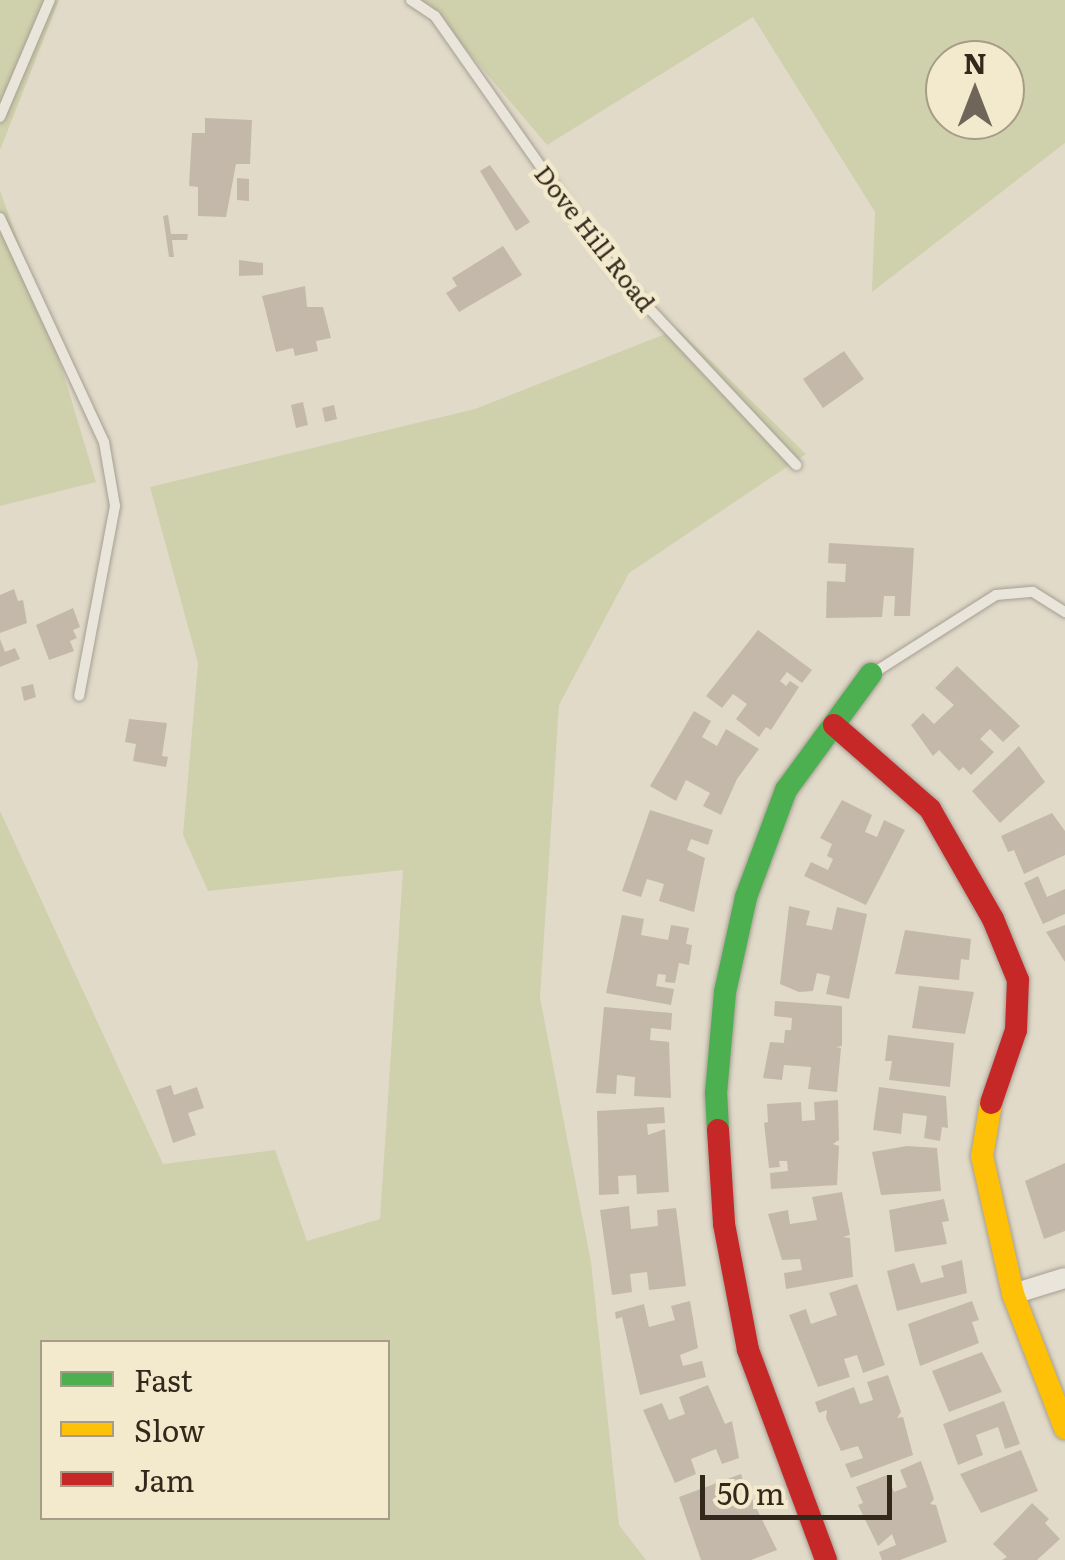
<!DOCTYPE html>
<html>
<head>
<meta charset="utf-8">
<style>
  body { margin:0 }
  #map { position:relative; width:1065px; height:1560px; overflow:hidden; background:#e1dac9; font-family:Literata,serif }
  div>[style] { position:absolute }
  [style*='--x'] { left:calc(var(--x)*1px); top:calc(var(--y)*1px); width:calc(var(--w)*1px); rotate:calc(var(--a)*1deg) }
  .green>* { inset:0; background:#cfd0ac }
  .building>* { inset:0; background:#c4b8aa }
  .roads { filter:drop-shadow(0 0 2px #a59f93) drop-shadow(0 0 2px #a59f93) }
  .lane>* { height:10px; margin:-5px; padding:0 5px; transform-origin:5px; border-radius:5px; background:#e9e5da }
  .street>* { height:20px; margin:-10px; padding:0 10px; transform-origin:10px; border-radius:10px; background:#e9e5da }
  .fast>* { height:22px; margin:-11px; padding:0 11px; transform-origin:11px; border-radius:11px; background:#4caf50 }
  .slow>* { height:22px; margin:-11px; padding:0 11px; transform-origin:11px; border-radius:11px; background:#ffc107 }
  .jam>* { height:22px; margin:-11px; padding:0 11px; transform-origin:11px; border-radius:11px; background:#c62828 }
  span { translate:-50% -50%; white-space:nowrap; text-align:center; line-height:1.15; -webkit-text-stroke:9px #f3eace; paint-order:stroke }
  .street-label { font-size:25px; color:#32281c }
  .legend { position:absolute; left:40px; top:1340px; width:350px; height:180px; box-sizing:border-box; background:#f3eace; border:2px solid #a69c87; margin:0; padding:12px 18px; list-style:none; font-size:30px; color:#32281c }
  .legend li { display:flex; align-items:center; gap:20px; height:50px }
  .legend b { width:50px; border:2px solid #a69c87 }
  .north { position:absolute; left:925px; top:40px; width:100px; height:100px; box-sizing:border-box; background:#f3eace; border:2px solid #a69c87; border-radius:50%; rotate:0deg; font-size:28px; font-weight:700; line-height:40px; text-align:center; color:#32281c }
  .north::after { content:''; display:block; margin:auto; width:35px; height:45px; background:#6f6659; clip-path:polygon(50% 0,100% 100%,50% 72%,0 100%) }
  .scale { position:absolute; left:700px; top:1475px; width:192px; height:45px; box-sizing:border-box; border:5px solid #32281c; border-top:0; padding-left:12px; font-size:30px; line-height:35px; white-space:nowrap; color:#32281c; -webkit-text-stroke:8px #f3eace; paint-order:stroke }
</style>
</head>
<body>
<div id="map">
  <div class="green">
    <div style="clip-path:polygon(0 0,59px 0,0 150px)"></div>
    <div style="clip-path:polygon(evenodd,406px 0,1065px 0,1065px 143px,872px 292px,875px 212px,753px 17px,547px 145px,453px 34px,406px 0,945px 60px,1005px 60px,1005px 120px,945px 120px,945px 60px)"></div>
    <div style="clip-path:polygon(0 191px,49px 326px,96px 482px,0 506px)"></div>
    <div style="clip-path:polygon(evenodd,678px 329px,806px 454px,629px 573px,559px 705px,540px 998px,591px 1262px,619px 1525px,646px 1560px,0 1560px,0 811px,163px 1164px,275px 1150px,307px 1241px,380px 1219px,403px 870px,208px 891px,183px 835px,198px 663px,150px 487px,475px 409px,678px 329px,42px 1342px,388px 1342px,388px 1518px,42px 1518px,42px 1342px)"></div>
  </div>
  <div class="building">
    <div style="clip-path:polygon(205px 118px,252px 120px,250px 164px,236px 164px,226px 217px,198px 216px,198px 187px,189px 186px,192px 133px,205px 133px)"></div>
    <div style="clip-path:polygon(490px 165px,530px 222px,516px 231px,480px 171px)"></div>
    <div style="clip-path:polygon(237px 178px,249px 179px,249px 201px,237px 200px)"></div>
    <div style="clip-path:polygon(168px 215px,171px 234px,188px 234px,187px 240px,172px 240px,174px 257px,169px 257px,163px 216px)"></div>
    <div style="clip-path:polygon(503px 246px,522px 275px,459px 312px,446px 293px,457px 286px,452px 278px)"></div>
    <div style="clip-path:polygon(239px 260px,263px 263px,263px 275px,239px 276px)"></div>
    <div style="clip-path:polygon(305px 286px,307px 307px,323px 307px,331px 338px,316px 341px,318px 351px,295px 356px,293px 348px,276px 352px,262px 296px)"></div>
    <div style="clip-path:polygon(844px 351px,864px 379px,823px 408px,803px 379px)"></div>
    <div style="clip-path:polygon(303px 402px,308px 425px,296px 428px,291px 405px)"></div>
    <div style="clip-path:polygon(334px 405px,337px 419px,325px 422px,322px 408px)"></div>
    <div style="clip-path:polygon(829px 543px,914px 548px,910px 616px,894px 616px,895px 596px,884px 596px,882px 617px,826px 618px,827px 581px,845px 582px,846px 564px,828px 563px)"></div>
    <div style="clip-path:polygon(14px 589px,18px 601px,23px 600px,27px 623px,0 633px,0 595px)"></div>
    <div style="clip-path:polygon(73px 608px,80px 627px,73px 630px,77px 638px,70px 641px,74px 651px,49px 660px,36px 625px)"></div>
    <div style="clip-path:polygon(758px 630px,812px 670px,802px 683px,787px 672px,780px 681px,786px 686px,790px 681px,799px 687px,771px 730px,766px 727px,759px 737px,736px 719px,747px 704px,733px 694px,722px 708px,706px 696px)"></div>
    <div style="clip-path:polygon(0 639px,5px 652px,15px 648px,20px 659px,0 667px)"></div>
    <div style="clip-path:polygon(957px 666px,1020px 726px,1003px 742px,990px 729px,980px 739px,994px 752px,971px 775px,963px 767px,959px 771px,939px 750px,933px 756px,911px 725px,923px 713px,934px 724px,954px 705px,935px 688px)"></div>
    <div style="clip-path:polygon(33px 684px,36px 697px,24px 701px,21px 687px)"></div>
    <div style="clip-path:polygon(694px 711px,711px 721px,702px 737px,717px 746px,726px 729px,759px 749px,737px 779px,721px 815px,703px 806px,710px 793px,686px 780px,676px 801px,650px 786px)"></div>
    <div style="clip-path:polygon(129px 719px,167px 723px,162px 756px,168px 757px,166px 767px,133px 761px,136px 744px,125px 742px)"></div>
    <div style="clip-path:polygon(1019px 746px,1045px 782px,1000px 823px,972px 791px)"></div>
    <div style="clip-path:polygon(842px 800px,872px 815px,865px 832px,877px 837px,884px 820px,905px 830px,866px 905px,804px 876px,811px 862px,828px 870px,833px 859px,827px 856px,832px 844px,820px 838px)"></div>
    <div style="clip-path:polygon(650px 810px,713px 830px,708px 845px,691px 839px,687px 850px,705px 858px,694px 912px,659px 901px,664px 884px,647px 879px,641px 897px,622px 891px)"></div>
    <div style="clip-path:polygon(1052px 813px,1065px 831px,1065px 855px,1024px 874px,1014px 850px,1008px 852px,1001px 836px)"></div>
    <div style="clip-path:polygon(1038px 876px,1047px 897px,1065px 889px,1065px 914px,1043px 924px,1024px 883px)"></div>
    <div style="clip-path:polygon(789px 906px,810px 911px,806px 925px,832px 930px,837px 907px,867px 914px,849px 999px,826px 994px,830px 976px,817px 973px,813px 991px,799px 992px,780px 984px)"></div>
    <div style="clip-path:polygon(622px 915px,644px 919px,641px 935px,668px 940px,671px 925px,689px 928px,686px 944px,692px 945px,689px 965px,679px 963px,675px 983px,665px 982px,666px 975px,658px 974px,656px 986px,674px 989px,671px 1005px,606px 993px)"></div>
    <div style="clip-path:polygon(1065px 925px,1065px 962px,1046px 932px)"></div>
    <div style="clip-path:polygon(905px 930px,971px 939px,969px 960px,961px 959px,959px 980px,895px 974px)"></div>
    <div style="clip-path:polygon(919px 986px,974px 992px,965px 1034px,912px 1028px)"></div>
    <div style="clip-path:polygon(775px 1001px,842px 1006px,842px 1046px,836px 1047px,841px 1048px,837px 1092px,808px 1089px,811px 1067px,784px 1065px,782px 1080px,763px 1078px,770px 1042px,784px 1043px,785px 1030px,791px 1030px,792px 1018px,774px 1016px)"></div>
    <div style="clip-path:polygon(604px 1007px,672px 1013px,671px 1030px,651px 1028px,650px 1040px,669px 1042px,671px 1098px,634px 1096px,635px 1077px,617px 1075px,616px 1094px,596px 1093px)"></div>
    <div style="clip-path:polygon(888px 1035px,954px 1043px,950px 1087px,889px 1080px,892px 1061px,885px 1061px)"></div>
    <div style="clip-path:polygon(171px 1085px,174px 1095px,197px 1087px,204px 1108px,188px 1113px,196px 1135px,173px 1143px,156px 1090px)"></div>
    <div style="clip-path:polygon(879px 1087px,946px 1096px,948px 1128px,942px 1127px,940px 1141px,924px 1138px,927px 1116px,903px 1113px,901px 1134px,873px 1130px)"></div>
    <div style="clip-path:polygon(838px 1100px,839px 1140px,833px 1144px,839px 1146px,837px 1185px,771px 1189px,770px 1173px,788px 1171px,787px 1161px,779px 1161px,780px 1167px,769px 1168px,764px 1123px,768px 1122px,767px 1104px,801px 1102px,802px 1121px,815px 1120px,814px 1102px)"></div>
    <div style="clip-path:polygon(664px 1107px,665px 1123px,647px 1124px,648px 1135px,665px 1129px,669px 1192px,637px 1194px,636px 1175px,618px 1176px,619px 1194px,599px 1195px,597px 1111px)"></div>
    <div style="clip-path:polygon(907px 1146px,937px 1148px,941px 1191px,881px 1195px,872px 1152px)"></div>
    <div style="clip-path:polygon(1065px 1163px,1065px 1231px,1044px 1239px,1025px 1181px)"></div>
    <div style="clip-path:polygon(842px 1192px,850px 1235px,843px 1237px,850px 1238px,853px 1277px,786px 1289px,784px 1273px,802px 1270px,800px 1259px,782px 1260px,768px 1214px,788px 1210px,790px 1224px,817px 1220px,812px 1197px)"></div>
    <div style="clip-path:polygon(944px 1199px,949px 1221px,942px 1222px,947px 1244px,895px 1252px,889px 1210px)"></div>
    <div style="clip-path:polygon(629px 1206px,631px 1229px,658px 1226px,657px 1210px,676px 1208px,686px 1286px,649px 1290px,647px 1272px,630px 1274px,632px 1292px,612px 1295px,600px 1210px)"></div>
    <div style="clip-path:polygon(962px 1260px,967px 1293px,897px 1311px,887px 1271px,914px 1263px,921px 1283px,944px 1277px,941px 1266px)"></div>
    <div style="clip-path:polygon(857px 1284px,885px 1365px,863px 1373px,857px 1355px,844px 1359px,850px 1377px,818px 1387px,789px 1315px,806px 1309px,811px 1324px,837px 1315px,829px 1293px)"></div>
    <div style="clip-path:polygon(690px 1301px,698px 1348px,680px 1355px,683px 1366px,702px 1361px,706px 1377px,640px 1395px,622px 1317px,616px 1319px,615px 1312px,644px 1304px,649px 1327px,675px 1320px,671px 1306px)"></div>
    <div style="clip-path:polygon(972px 1301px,979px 1320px,972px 1322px,979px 1343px,920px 1366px,908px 1324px)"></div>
    <div style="clip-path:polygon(982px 1352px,1002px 1392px,949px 1412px,932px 1371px)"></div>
    <div style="clip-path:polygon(888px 1375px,901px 1412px,897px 1418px,903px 1417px,913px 1455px,851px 1478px,845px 1464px,863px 1458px,858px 1446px,841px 1451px,826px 1418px,827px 1410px,819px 1413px,815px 1402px,854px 1387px,860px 1404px,873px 1400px,867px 1382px)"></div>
    <div style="clip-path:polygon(708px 1385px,725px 1424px,732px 1421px,739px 1458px,722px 1464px,716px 1449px,691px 1459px,696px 1474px,675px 1483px,643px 1410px,662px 1403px,669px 1420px,685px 1414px,679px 1397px)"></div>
    <div style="clip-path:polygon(1004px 1401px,1020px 1444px,1005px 1449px,998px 1427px,976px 1435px,983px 1455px,958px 1465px,943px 1424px)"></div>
    <div style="clip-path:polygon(1021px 1450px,1038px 1491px,981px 1513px,960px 1474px)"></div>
    <div style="clip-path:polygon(921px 1461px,934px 1499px,930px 1504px,936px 1505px,947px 1542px,900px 1560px,882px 1560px,879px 1552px,896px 1545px,892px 1534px,878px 1546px,858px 1505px,863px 1503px,856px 1487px,887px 1475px,894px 1492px,907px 1487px,900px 1470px)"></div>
    <div style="clip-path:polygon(741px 1474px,746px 1489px,729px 1495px,734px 1506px,752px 1499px,777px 1550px,751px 1560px,701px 1560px,679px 1497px)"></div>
    <div style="clip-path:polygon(1032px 1503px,1049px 1519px,1045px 1523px,1060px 1539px,1037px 1560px,1002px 1560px,1007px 1557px,993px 1544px)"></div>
  </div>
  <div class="roads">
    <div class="lane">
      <div style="--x:411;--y:0;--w:29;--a:34"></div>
      <div style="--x:435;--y:16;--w:313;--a:54.9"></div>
      <div style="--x:615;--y:272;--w:265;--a:46.8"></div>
      <div style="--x:0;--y:117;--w:127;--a:-66.9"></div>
      <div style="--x:0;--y:218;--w:247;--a:65.1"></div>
      <div style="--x:104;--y:442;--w:65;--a:80.2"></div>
      <div style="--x:115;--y:506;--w:193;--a:100.7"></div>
      <div style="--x:875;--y:672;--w:143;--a:-32.5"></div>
      <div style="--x:996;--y:595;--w:37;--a:-5"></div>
      <div style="--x:1033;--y:592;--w:38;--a:32"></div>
    </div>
    <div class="street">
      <div style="--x:1013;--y:1294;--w:54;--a:-17.1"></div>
    </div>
    <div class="fast">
      <div style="--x:718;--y:1130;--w:37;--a:-93"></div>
      <div style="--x:716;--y:1093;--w:101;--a:-84.9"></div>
      <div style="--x:725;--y:992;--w:97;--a:-77.5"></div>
      <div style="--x:746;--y:897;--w:114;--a:-69.5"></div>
      <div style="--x:786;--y:790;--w:144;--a:-53.8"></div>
    </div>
    <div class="slow">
      <div style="--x:991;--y:1103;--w:54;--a:99.6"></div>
      <div style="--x:982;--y:1156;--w:141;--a:77.3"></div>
      <div style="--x:1013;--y:1294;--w:144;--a:68.8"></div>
    </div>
    <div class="jam">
      <div style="--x:834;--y:725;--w:128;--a:41.2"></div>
      <div style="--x:930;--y:809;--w:127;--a:60.2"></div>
      <div style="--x:993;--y:919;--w:66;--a:67.7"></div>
      <div style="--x:1018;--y:980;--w:50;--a:92.3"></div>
      <div style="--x:1016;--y:1030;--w:77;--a:108.9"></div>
      <div style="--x:718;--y:1130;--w:94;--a:86.3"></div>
      <div style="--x:724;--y:1224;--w:128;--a:79.2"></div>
      <div style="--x:748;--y:1350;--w:224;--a:69.6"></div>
    </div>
  </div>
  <div class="street-label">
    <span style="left:595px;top:238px;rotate:52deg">Dove Hill Road</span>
  </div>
  <ul class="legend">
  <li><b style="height:12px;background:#4caf50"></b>Fast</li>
  <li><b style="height:12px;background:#ffc107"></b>Slow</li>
  <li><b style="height:12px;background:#c62828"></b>Jam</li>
  </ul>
  <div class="north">N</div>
  <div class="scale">50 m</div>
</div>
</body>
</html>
